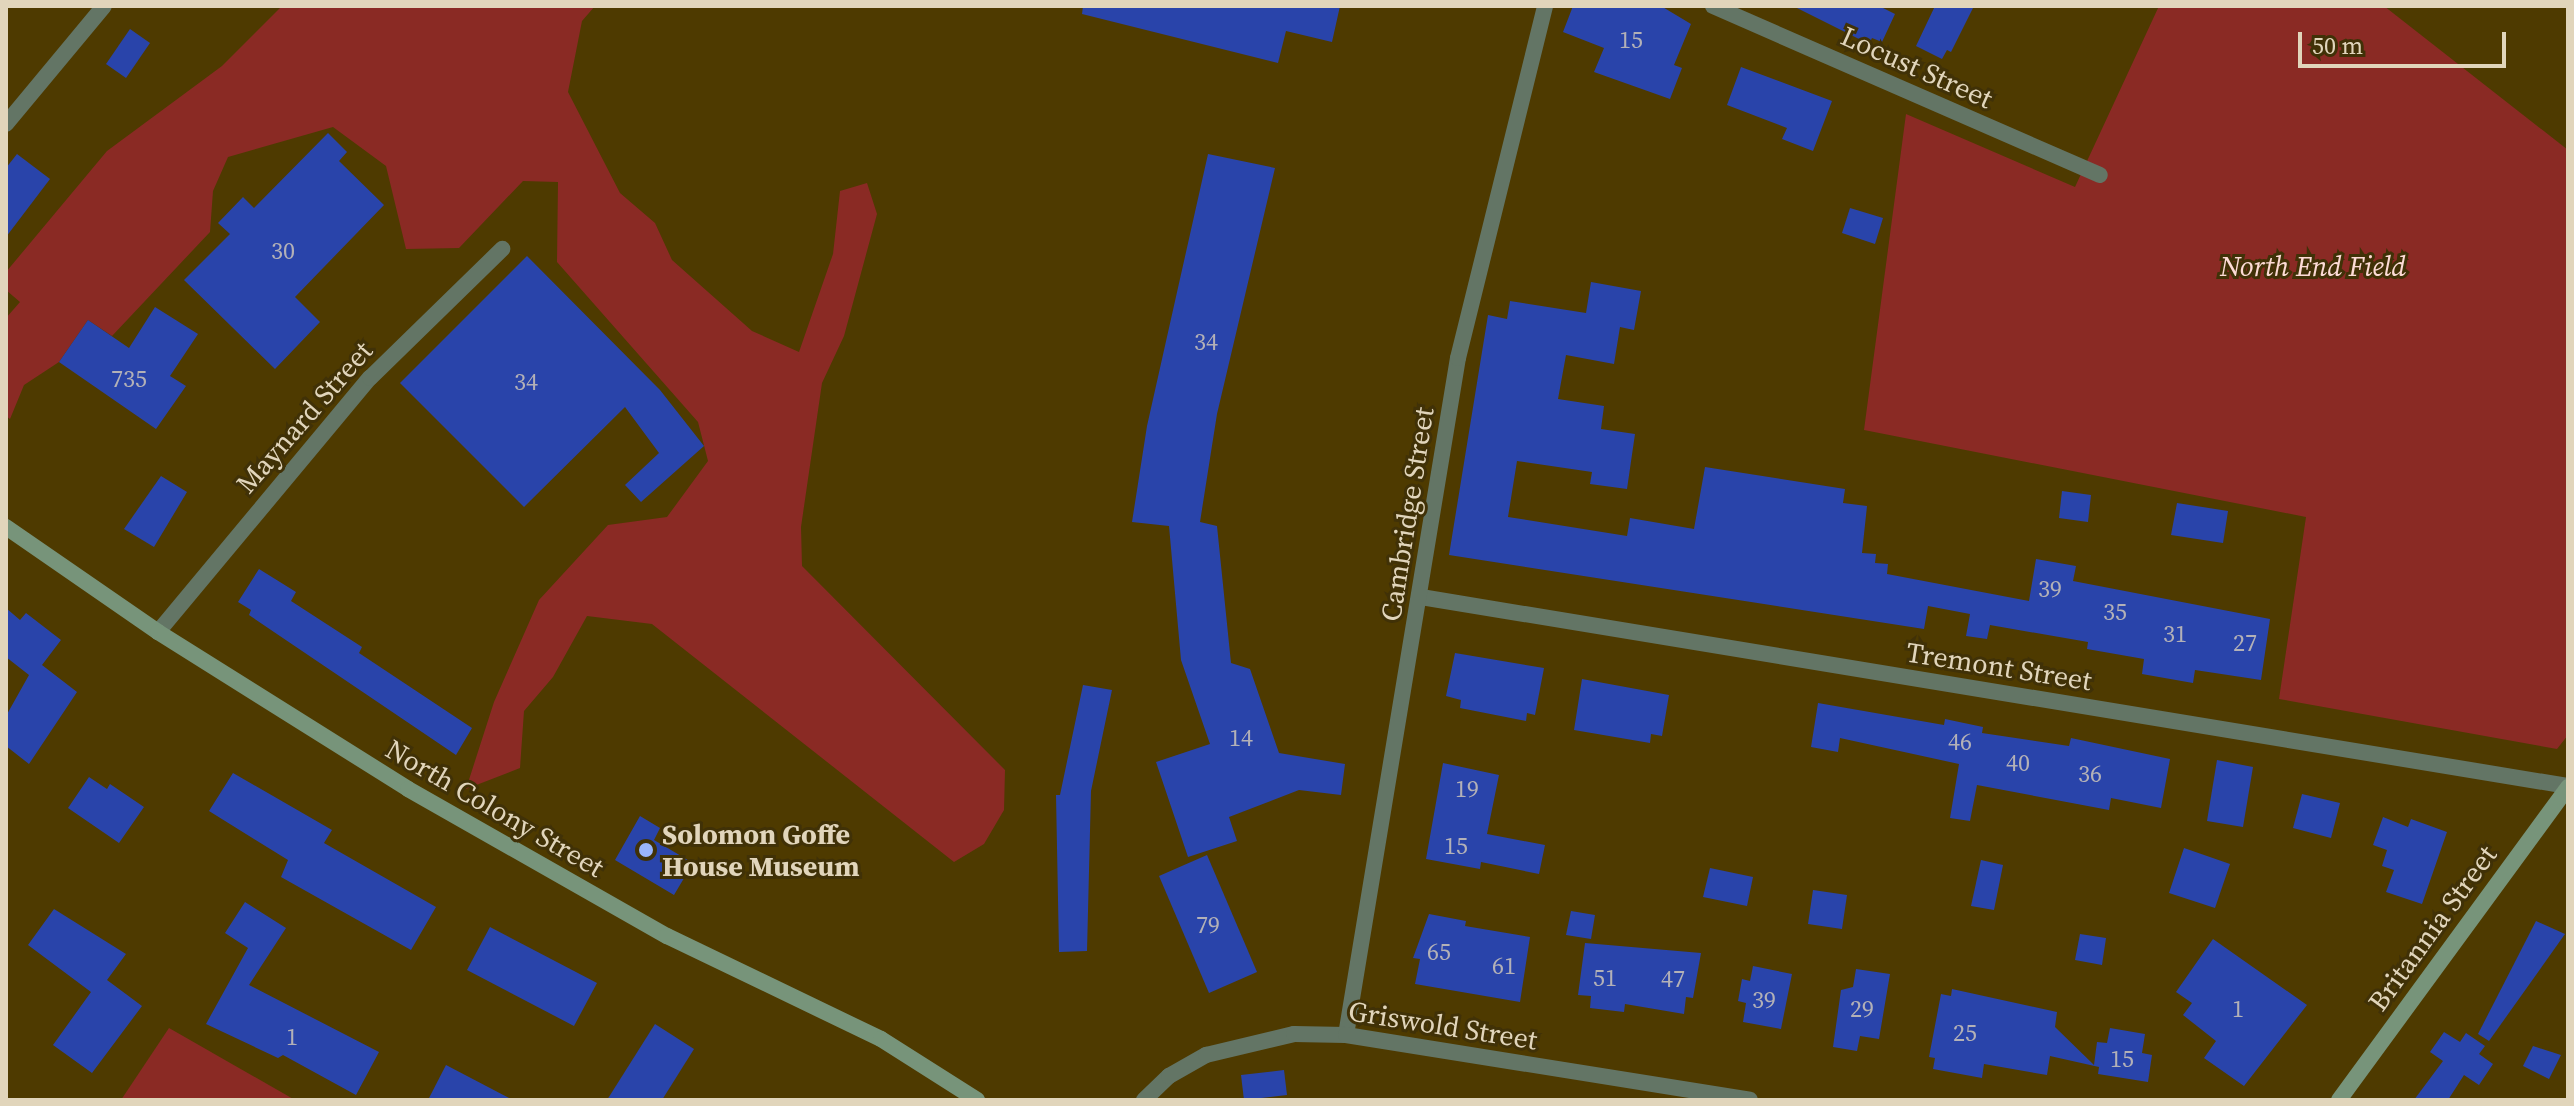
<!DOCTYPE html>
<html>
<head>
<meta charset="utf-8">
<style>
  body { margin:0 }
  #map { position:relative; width:2574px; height:1106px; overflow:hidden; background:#4e3a00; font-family:"Source Serif 4",serif }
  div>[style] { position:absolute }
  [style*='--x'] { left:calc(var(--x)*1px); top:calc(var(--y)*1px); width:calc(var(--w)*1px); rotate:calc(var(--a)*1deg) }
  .green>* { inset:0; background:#8a2a24 }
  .building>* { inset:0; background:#2944aa }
  .street>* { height:16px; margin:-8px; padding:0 8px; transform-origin:8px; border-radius:8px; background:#637565 }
  .secondary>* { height:16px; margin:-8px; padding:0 8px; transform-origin:8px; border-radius:8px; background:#77947a }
  .dots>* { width:22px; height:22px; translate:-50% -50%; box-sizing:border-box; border:4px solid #403107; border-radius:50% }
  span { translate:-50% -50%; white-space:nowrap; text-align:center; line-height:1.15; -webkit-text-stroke:6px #403107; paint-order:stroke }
  .number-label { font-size:24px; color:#b3b1b7 }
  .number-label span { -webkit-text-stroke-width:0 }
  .street-label { font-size:28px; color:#e1d5bb }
  .park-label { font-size:28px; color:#fddbd6; font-style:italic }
  .poi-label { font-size:28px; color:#e1d5bb; font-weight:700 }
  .left { translate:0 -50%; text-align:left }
  .frame { position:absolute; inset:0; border:8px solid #e1d5bb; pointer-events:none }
  .scale { position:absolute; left:2298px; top:32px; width:208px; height:36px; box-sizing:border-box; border:4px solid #e1d5bb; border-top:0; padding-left:10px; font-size:24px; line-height:28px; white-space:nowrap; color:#e1d5bb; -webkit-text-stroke:6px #403107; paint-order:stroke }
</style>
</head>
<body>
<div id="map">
  <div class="green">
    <div style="clip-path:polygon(282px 6px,595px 6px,582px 21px,568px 92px,620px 193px,655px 223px,672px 260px,752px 331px,799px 352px,833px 254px,840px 191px,867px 183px,877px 214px,844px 336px,822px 383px,801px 527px,802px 566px,1005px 770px,1004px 810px,984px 844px,954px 862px,652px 624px,587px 616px,553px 677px,524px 711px,520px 768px,466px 789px,494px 702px,539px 600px,608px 525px,667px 517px,708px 461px,698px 422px,557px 262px,558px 182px,523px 181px,459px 248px,406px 249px,386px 166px,333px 127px,228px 157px,213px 191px,210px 232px,112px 336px,88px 320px,59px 362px,24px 385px,10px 419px,6px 416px,6px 318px,20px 302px,6px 290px,6px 272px,107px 151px,222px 66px)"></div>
    <div style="clip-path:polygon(2159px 6px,2384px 6px,2568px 150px,2568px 735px,2557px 749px,2279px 699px,2306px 517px,1864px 430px,1906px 114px,2075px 187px)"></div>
    <div style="clip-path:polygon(169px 1028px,295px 1100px,121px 1100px)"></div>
  </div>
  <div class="building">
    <div style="clip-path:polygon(1083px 6px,1340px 6px,1332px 42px,1286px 31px,1278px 63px,1082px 14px)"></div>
    <div style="clip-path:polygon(1573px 6px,1661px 6px,1691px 24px,1674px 65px,1682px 68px,1670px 99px,1594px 72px,1604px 48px,1563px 32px)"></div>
    <div style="clip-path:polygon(1793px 6px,1879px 6px,1895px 14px,1882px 42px,1872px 38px,1869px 44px)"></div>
    <div style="clip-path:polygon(1935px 6px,1974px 6px,1951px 52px,1947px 50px,1942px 59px,1916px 46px)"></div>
    <div style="clip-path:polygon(130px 29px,150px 43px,126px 78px,106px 64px)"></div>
    <div style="clip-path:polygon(1741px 67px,1832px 101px,1813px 151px,1782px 139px,1787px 128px,1727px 105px)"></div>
    <div style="clip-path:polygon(328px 133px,347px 152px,339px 161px,384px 205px,295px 297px,320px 322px,275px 369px,184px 280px,230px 234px,218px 223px,243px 197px,254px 208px)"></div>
    <div style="clip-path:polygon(17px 154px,50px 179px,6px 237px,6px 168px)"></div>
    <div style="clip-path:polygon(1208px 154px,1275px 168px,1217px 414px,1200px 522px,1217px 526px,1231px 663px,1250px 669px,1279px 753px,1345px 764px,1341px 795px,1299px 790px,1229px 817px,1237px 841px,1188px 857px,1156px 762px,1210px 744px,1181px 660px,1169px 526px,1132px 522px,1147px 426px)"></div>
    <div style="clip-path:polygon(1850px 208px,1883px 218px,1875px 244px,1842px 233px)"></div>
    <div style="clip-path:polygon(527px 256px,660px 390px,704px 446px,641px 502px,625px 485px,659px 453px,625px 407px,524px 507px,400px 383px)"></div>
    <div style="clip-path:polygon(1591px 282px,1641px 291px,1634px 330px,1620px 327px,1614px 364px,1566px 355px,1558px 399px,1604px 406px,1601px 429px,1635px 434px,1627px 489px,1590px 484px,1592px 472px,1517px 461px,1508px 517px,1627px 536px,1630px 518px,1694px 529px,1705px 467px,1845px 489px,1843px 503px,1867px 506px,1862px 553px,1876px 554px,1875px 563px,1888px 564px,1887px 574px,2029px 601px,2036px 559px,2076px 566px,2073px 581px,2270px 619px,2261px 680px,2195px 670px,2193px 683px,2142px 674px,2144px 659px,2087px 649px,2088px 642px,1990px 625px,1987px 639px,1966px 636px,1970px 614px,1928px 606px,1924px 629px,1449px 555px,1488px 315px,1507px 319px,1510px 301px,1586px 313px)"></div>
    <div style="clip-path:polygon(155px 307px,198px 334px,170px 376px,186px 386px,156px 429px,59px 362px,88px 320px,129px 348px)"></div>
    <div style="clip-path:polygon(161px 476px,187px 492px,154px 547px,124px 529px)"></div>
    <div style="clip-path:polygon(2062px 491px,2091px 495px,2088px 522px,2059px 518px)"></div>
    <div style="clip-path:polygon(2177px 503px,2228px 511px,2223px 543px,2171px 535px)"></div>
    <div style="clip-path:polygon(259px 569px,296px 592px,291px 601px,362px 647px,359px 653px,472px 728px,456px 755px,249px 615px,251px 610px,238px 602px)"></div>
    <div style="clip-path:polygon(6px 608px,20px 620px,26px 613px,61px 640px,42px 665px,77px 692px,29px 764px,6px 746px,6px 716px,29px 675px,6px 657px)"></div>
    <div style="clip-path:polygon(1455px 653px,1544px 668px,1535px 715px,1527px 713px,1526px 721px,1460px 708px,1461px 700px,1446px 696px)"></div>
    <div style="clip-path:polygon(1582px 679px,1669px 695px,1662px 736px,1651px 734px,1650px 743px,1574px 730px)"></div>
    <div style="clip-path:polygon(1083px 685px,1112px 690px,1091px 791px,1087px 951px,1059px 952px,1056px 795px,1060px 795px)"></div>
    <div style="clip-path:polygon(1818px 703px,1944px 725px,1945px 719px,1983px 727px,1982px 733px,2069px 746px,2071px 738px,2170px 759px,2161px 808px,2111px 798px,2109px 810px,1977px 785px,1970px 821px,1950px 818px,1959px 764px,1840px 738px,1838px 752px,1811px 747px)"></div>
    <div style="clip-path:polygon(2217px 760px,2253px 767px,2243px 827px,2207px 821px)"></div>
    <div style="clip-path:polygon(1443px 763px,1499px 775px,1487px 834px,1545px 845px,1539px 874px,1481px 862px,1480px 869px,1426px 859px)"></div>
    <div style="clip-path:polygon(233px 773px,332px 830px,324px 843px,436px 907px,411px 950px,281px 877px,288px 860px,209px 811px)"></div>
    <div style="clip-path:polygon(89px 777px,107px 789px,110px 784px,144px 807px,119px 843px,68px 808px)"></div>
    <div style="clip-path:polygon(2302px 794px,2340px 803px,2331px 838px,2293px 828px)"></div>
    <div style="clip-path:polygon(640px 816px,660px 828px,654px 840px,693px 863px,674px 895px,615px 860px)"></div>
    <div style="clip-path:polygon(2383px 817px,2408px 827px,2411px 819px,2447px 832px,2422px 904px,2386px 892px,2394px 870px,2382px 866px,2387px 850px,2373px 845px)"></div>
    <div style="clip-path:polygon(2184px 848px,2230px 864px,2215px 908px,2169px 893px)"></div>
    <div style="clip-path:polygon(1207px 855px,1257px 972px,1209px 993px,1159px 876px)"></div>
    <div style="clip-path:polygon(1981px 860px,2003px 865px,1994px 910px,1971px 906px)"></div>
    <div style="clip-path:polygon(1710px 868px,1753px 877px,1747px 906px,1703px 897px)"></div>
    <div style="clip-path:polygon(1813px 890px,1847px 895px,1842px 929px,1808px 924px)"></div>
    <div style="clip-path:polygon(245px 902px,286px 928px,249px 985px,379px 1052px,356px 1095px,283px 1055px,278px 1058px,206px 1024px,248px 948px,225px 933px)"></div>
    <div style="clip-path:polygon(54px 909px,126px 954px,107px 980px,142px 1006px,92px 1073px,53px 1045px,91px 992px,28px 945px)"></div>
    <div style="clip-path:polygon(1571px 911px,1595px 915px,1591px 939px,1566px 935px)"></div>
    <div style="clip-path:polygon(1429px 914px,1466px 921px,1465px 926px,1530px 937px,1520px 1002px,1415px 984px,1420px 959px,1413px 958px)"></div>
    <div style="clip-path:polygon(2536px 921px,2565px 934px,2489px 1041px,2478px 1034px)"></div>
    <div style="clip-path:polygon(490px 927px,597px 983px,574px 1026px,467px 970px)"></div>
    <div style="clip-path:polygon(2080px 934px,2106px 938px,2102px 965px,2075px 960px)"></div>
    <div style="clip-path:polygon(2213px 939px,2307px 1005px,2244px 1086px,2204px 1058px,2216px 1041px,2183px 1015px,2192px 1003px,2176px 992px)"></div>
    <div style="clip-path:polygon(1585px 943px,1701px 953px,1693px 998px,1686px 997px,1684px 1014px,1625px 1004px,1624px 1012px,1590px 1008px,1591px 996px,1578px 995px)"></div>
    <div style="clip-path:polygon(1753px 966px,1792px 974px,1781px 1029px,1743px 1022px,1746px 1003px,1738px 1001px,1742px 979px,1750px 981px)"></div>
    <div style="clip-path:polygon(1856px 969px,1890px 974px,1879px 1039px,1860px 1036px,1857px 1051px,1833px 1047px,1841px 990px,1853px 987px)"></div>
    <div style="clip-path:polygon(1952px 989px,2057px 1012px,2055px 1027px,2094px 1065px,2097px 1042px,2107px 1043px,2110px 1028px,2145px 1034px,2142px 1053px,2152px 1055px,2148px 1082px,2098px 1074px,2099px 1067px,2050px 1056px,2047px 1075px,1984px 1064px,1982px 1078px,1933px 1069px,1935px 1058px,1929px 1057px,1941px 994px,1951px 996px)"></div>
    <div style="clip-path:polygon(655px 1024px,694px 1049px,662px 1100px,607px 1100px)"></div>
    <div style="clip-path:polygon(2444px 1032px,2460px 1042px,2466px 1033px,2485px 1046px,2479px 1054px,2493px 1064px,2479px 1085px,2464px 1075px,2448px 1100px,2414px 1100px,2443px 1061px,2430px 1052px)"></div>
    <div style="clip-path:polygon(2533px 1046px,2561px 1055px,2549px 1079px,2523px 1066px)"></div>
    <div style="clip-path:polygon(446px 1065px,513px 1100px,428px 1100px)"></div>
    <div style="clip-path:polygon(1284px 1070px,1287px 1095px,1244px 1100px,1241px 1075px)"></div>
  </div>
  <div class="street">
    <div style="--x:1713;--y:6;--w:422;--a:23.6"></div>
    <div style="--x:6;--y:124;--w:153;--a:-50.3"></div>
    <div style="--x:1421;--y:597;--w:1162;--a:9.36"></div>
    <div style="--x:158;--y:632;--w:331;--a:-50.2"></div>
    <div style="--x:370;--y:378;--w:185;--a:-44.3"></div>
    <div style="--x:1346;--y:1035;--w:686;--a:-80.61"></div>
    <div style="--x:1458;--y:358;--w:363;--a:-76.1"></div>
    <div style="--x:1144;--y:1100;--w:35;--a:-44"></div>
    <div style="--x:1169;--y:1076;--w:43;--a:-29.6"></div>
    <div style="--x:1206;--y:1055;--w:90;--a:-13.4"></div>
    <div style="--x:1294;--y:1034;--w:52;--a:1.1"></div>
    <div style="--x:1346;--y:1035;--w:409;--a:9.1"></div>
  </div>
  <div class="secondary">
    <div style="--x:6;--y:527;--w:185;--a:34.6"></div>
    <div style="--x:158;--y:632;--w:295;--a:32.1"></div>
    <div style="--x:408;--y:789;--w:298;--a:29.6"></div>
    <div style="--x:667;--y:936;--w:237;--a:25.7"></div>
    <div style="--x:881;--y:1039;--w:114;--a:32.4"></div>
    <div style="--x:2339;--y:1100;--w:388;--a:-53.8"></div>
  </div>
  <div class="dots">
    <div style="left:646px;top:850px;background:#99b5fd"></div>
  </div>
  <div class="number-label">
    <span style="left:1631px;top:40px">15</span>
    <span style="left:283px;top:251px">30</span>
    <span style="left:1206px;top:342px">34</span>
    <span style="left:129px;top:379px">735</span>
    <span style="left:526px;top:382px">34</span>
    <span style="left:2050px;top:589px">39</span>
    <span style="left:2115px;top:612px">35</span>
    <span style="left:2175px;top:634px">31</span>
    <span style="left:2245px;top:643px">27</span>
    <span style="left:1241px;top:738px">14</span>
    <span style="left:1960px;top:742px">46</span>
    <span style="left:2018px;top:763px">40</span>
    <span style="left:2090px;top:774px">36</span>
    <span style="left:1467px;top:789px">19</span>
    <span style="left:1456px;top:846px">15</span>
    <span style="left:1208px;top:925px">79</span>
    <span style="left:1439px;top:952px">65</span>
    <span style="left:1504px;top:966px">61</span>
    <span style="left:1605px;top:978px">51</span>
    <span style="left:1673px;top:979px">47</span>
    <span style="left:1764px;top:1000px">39</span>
    <span style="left:1862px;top:1009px">29</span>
    <span style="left:2238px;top:1009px">1</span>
    <span style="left:1965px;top:1033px">25</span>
    <span style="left:292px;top:1037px">1</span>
    <span style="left:2122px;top:1059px">15</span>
  </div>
  <div class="street-label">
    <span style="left:1917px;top:67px;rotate:24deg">Locust Street</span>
    <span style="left:304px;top:417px;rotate:-49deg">Maynard Street</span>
    <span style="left:1407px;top:514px;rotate:-81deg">Cambridge Street</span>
    <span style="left:1999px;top:666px;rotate:9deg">Tremont Street</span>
    <span style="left:495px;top:808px;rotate:30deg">North Colony Street</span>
    <span style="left:2432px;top:928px;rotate:-54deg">Britannia Street</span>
    <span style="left:1443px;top:1025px;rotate:9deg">Griswold Street</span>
  </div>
  <div class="park-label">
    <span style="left:2313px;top:266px">North End Field</span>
  </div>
  <div class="poi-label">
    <span class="left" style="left:662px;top:850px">Solomon Goffe<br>House Museum</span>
  </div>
  <div class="frame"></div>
  <div class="scale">50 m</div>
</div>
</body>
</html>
